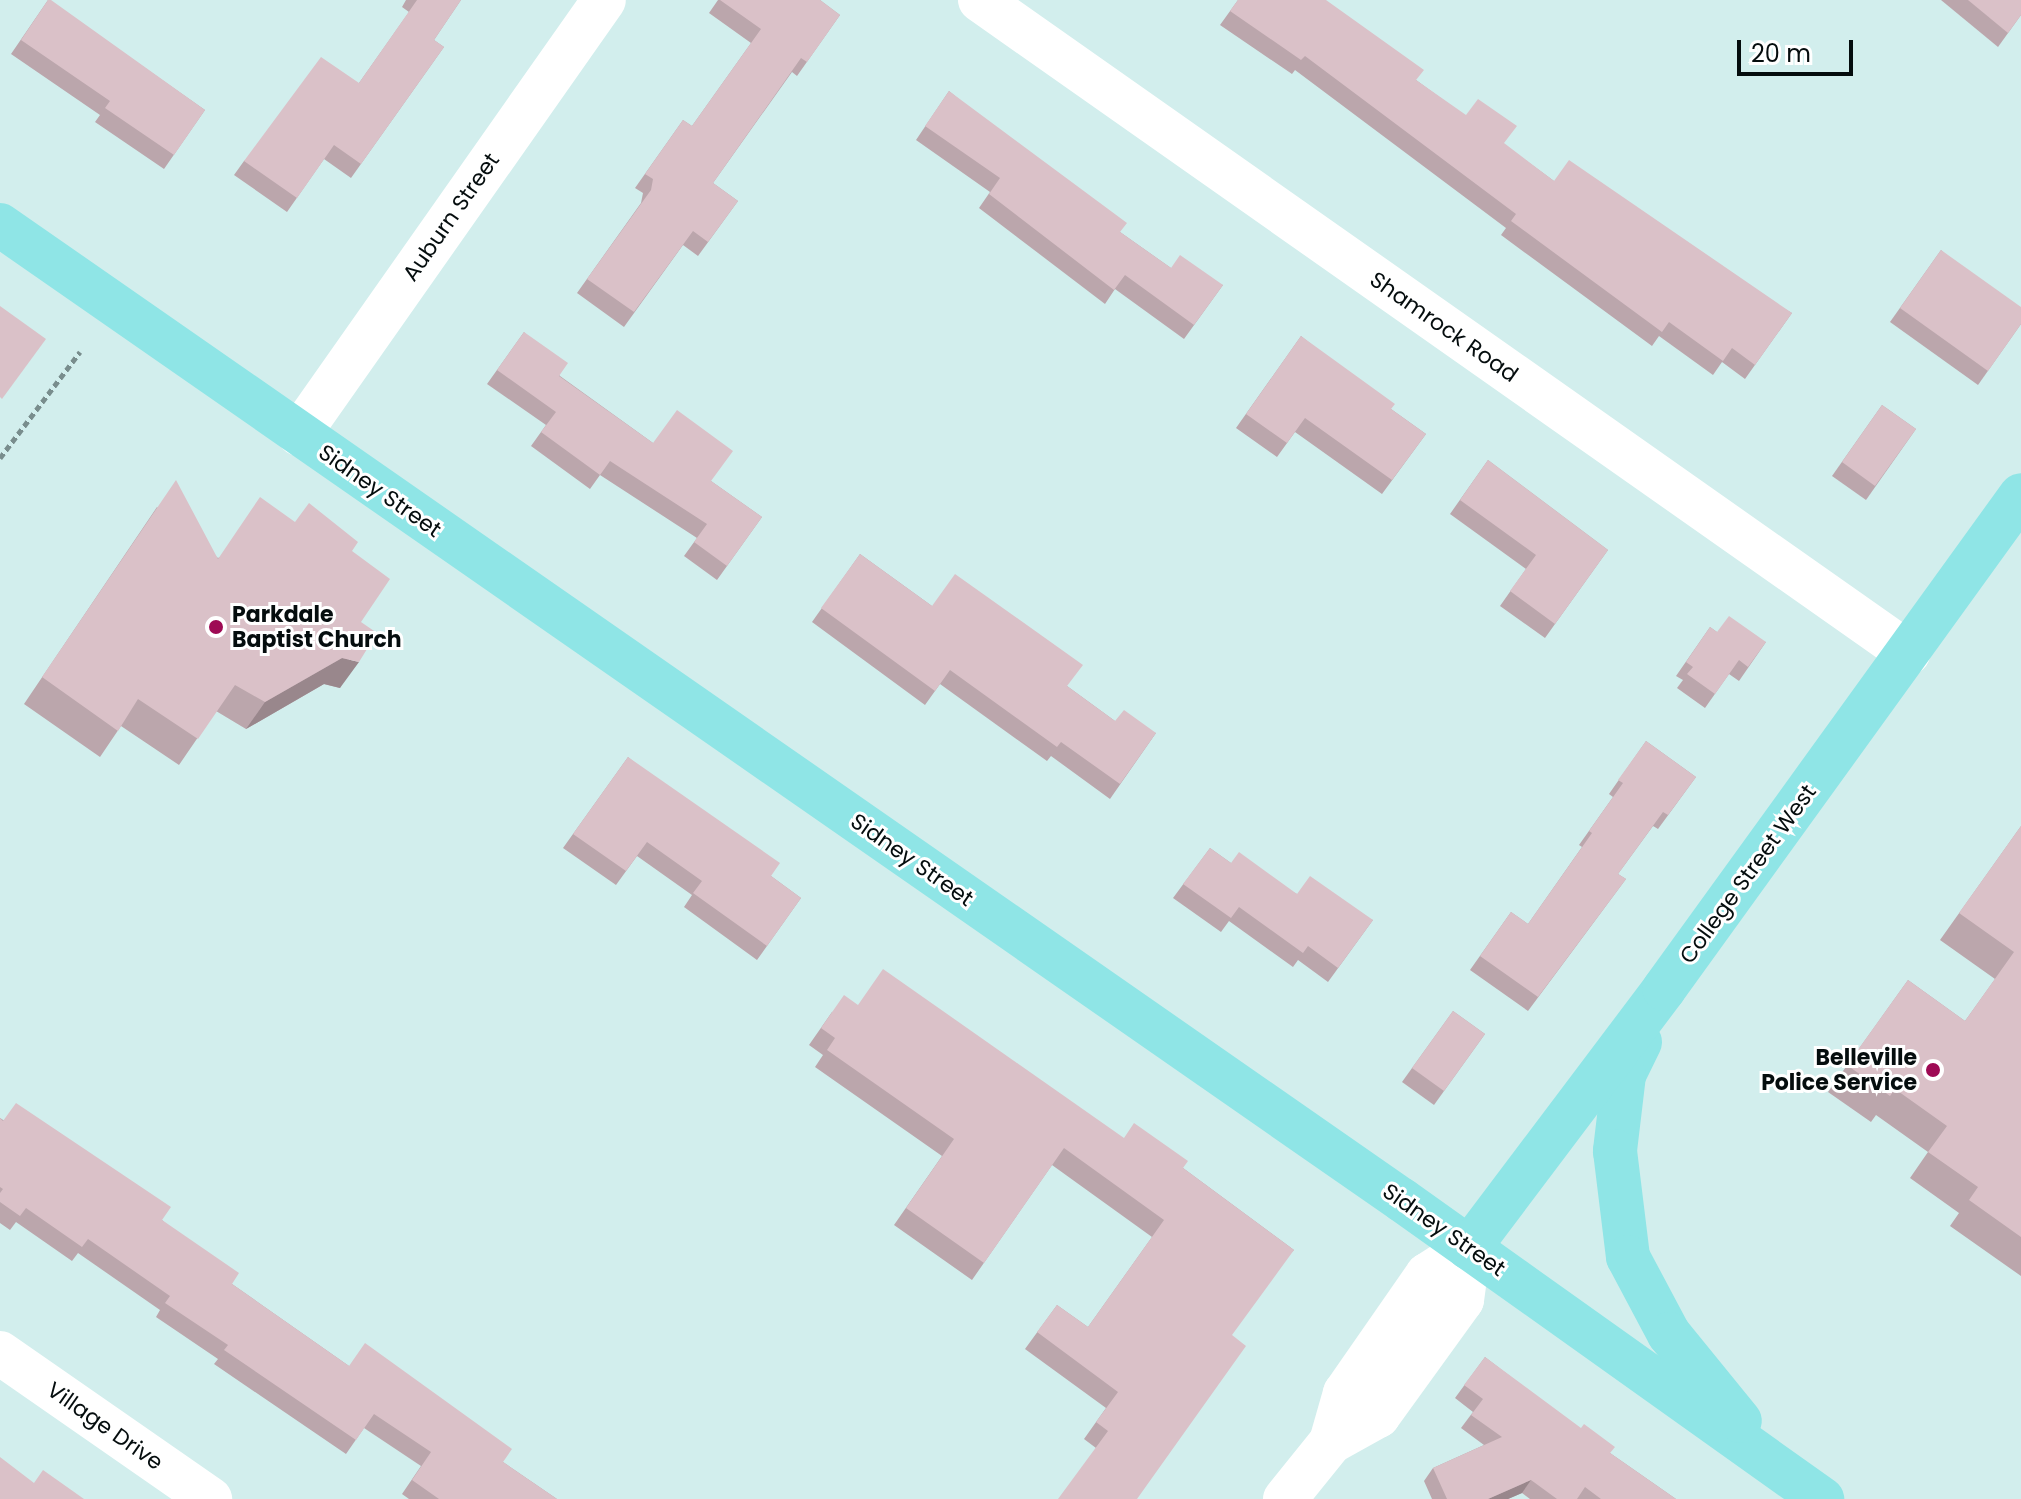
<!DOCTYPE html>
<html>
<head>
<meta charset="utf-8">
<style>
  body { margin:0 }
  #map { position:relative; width:2021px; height:1499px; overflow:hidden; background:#d2eeed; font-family:Poppins,sans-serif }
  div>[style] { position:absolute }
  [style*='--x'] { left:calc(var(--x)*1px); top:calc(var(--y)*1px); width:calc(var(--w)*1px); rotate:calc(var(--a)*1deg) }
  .path>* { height:5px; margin-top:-2.5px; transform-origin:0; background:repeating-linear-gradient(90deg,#798d8d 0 6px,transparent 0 10px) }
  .minor>* { height:44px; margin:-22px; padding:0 22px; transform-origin:22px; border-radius:22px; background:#fff }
  .major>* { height:44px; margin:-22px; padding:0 22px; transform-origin:22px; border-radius:22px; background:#8fe5e6 }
  .wall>* { inset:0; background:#bba6ac }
  .shaded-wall>* { inset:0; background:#99878c }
  .building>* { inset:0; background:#dac1c8 }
  .dots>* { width:22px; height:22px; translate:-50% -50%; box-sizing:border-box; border:4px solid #fff; border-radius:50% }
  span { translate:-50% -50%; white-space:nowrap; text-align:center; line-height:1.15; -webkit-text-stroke:6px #fff; paint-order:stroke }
  .street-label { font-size:22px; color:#050d0e }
  .poi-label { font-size:22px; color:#050d0e; font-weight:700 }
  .left { translate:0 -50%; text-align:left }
  .right { translate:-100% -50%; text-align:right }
  .scale { position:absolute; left:1737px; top:40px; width:116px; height:36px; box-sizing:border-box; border:4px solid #050d0e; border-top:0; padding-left:10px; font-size:24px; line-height:28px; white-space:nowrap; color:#050d0e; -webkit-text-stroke:6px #fff; paint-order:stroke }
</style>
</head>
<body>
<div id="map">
  <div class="path">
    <div style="--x:0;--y:458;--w:133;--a:-53"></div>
  </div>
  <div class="minor">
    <div style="--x:980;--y:0;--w:1135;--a:35.13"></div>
    <div style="--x:299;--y:434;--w:530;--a:-54.9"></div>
    <div style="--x:0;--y:1353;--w:256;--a:34.8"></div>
    <div style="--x:1331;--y:1442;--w:51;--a:-74.1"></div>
    <div style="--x:1345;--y:1393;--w:144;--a:-55.2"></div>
    <div style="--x:1427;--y:1275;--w:50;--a:-32.7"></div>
    <div style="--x:1285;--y:1499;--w:73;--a:-51.1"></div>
    <div style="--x:1331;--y:1442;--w:54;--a:-29"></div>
    <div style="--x:1378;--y:1416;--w:143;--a:-54.1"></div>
    <div style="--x:1462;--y:1300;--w:52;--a:-82.3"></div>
  </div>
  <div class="major">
    <div style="--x:0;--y:225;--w:1708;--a:34.82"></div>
    <div style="--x:1402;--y:1200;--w:516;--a:35.45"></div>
    <div style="--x:1640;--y:1042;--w:37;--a:116"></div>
    <div style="--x:1624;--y:1075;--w:77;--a:96.8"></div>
    <div style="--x:1615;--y:1151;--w:107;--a:83"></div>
    <div style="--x:1628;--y:1257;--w:87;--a:62"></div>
    <div style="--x:1669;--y:1334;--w:112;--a:50.8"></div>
    <div style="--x:1469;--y:1248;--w:324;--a:-53"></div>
    <div style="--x:1664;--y:989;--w:609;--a:-54.15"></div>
  </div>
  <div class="wall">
    <div style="clip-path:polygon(48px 0,205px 110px,164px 169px,95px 122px,100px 115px,11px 54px)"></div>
    <div style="clip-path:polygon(406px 0,461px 0,434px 40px,444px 47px,351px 178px,324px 159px,287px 212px,234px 175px,244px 161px,359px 83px,409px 12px,402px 7px)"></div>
    <div style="clip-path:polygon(718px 0,820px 0,840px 15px,797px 76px,792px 72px,713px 183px,738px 201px,698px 256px,683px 245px,624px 327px,577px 293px,641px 203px,643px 193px,635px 188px,683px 120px,692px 126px,751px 43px,709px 13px)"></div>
    <div style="clip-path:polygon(1238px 0,1416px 80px,1554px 181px,1792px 313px,1745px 379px,1722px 362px,1713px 375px,1659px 336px,1652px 346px,1501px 235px,1506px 228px,1295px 70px,1292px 74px,1220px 25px)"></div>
    <div style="clip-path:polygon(1941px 0,2021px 0,2021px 15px,1998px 47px)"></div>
    <div style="clip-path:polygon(949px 91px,1120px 232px,1171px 268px,1223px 285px,1184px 339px,1115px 289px,1105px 304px,979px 208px,990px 192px,916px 140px)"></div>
    <div style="clip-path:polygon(1941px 250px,2021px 324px,1978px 385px,1890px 322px)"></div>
    <div style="clip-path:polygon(524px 332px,560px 376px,653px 443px,711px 481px,762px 517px,717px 580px,684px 556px,697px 538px,600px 475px,590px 489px,531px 446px,546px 425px,487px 384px)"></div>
    <div style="clip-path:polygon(1301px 336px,1391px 409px,1426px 434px,1382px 494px,1295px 432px,1277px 457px,1236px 428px)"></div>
    <div style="clip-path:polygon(1882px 405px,1916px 429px,1866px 500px,1832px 476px)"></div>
    <div style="clip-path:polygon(1488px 460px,1608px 550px,1545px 638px,1500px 606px,1526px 569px,1450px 514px)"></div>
    <div style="clip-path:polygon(157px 507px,218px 558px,295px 522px,352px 551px,361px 622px,340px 688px,324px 684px,246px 729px,216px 711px,179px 765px,121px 726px,100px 757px,24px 704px)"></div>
    <div style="clip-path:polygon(860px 554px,932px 606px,1067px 686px,1115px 721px,1156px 733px,1110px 799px,1051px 756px,1047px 761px,940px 684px,925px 705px,812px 622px)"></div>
    <div style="clip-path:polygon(1710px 627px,1717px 632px,1766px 642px,1739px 681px,1729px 674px,1705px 708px,1677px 688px,1683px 680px,1676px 676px)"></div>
    <div style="clip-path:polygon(1646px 741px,1696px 777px,1658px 829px,1653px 826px,1618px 874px,1626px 879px,1528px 1011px,1470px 970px,1511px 912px,1528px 924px,1582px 847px,1579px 845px,1613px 797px,1609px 794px)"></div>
    <div style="clip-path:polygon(628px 757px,771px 876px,801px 898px,757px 960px,684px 907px,692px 895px,637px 856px,616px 885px,563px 848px)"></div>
    <div style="clip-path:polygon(2021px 826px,2021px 1276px,1950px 1226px,1959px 1213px,1910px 1178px,1928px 1152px,1876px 1115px,1871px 1122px,1828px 1092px,1908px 980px,1965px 1021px,1995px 979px,1940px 940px)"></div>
    <div style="clip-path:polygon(1210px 848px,1231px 863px,1297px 894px,1373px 920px,1328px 982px,1298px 960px,1293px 967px,1229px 921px,1221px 932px,1173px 898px)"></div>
    <div style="clip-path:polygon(858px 1005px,1183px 1168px,1294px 1250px,1096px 1448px,1084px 1439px,1106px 1408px,1025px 1349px,1057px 1305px,1088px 1327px,1152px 1237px,1052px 1165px,972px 1280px,894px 1225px,942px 1156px,815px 1067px,823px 1055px,809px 1045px,832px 1012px)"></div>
    <div style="clip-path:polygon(1453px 1011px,1485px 1034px,1434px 1105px,1402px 1082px)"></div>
    <div style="clip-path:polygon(0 1118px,162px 1220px,232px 1284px,349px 1366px,503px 1462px,557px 1499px,409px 1499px,402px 1494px,421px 1466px,364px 1428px,346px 1454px,214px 1364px,218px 1359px,156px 1317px,160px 1310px,78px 1253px,72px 1261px,16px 1222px,10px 1230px,0 1223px)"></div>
    <div style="clip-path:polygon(1485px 1357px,1610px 1453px,1676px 1499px,1530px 1499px,1522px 1493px,1508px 1499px,1432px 1499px,1424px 1481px,1433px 1468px,1484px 1445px,1461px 1428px,1473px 1412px,1455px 1398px)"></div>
  </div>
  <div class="shaded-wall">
    <div style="clip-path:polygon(342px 658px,359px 662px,340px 688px,324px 684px,246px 729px,265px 702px)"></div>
    <div style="clip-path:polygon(1531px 1480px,1522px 1493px,1508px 1499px,1488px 1499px)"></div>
  </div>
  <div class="building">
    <div style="clip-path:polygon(48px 0,51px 0,205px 110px,174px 155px,105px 108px,110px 101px,21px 40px)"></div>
    <div style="clip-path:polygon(417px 0,461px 0,434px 40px,444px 47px,361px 164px,334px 145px,297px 198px,244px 161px,321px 57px,359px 83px)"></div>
    <div style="clip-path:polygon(720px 0,820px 0,840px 15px,807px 62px,801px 58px,713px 183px,738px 201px,708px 242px,693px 231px,634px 312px,587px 279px,651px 190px,653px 179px,645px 174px,683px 120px,692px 126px,761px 29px)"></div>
    <div style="clip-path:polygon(1238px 0,1326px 0,1424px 70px,1416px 80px,1466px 115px,1478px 99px,1517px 126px,1504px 143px,1554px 181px,1569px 160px,1792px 313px,1755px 365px,1732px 348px,1723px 361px,1669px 322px,1662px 332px,1511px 221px,1516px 214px,1305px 56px,1301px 60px,1230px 11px)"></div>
    <div style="clip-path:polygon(1968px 0,2021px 0,2021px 15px,2008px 33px)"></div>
    <div style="clip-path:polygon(949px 91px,1127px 223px,1120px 232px,1171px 268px,1180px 255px,1223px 285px,1194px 325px,1125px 275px,1114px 290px,989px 194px,1000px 178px,925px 126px)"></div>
    <div style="clip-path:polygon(1941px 250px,2021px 307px,2021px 324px,1988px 371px,1900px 308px)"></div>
    <div style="clip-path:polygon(0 306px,46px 339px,2px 399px,0 397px)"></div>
    <div style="clip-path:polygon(524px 332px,568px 363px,559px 376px,653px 443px,677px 410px,733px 451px,711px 481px,762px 517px,727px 566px,694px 542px,707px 524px,610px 461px,600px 475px,541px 432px,556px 412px,497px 370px)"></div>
    <div style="clip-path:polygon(1301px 336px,1395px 404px,1391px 409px,1426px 434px,1392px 480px,1305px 418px,1287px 443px,1246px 414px)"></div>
    <div style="clip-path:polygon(1882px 405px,1916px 429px,1875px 486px,1842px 462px)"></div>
    <div style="clip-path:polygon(1488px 460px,1608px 550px,1555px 624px,1510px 591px,1536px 555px,1460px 500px)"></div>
    <div style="clip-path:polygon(176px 480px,218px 559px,260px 497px,295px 522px,309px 503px,358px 542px,352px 551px,390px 579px,361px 622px,377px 633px,359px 662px,342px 658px,265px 702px,235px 685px,198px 739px,138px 699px,118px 731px,42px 677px)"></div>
    <div style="clip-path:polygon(860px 554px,932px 606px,955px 574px,1083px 665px,1067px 686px,1115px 721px,1124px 710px,1156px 733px,1120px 784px,1061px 742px,1057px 747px,950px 670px,935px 691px,821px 608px)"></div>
    <div style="clip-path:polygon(1729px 616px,1766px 642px,1748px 667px,1739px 660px,1715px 694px,1687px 674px,1693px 667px,1686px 662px,1710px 627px,1717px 632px)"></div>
    <div style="clip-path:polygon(1646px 741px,1696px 777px,1668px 815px,1663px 812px,1618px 874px,1626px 879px,1538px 997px,1480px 956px,1511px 912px,1528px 924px,1592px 833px,1589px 831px,1623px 783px,1618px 780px)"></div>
    <div style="clip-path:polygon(628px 757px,780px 863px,771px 876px,801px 898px,767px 946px,693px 893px,702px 881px,647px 842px,626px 871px,573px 834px)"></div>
    <div style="clip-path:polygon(2021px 826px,2021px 1237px,1969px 1200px,1978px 1187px,1928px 1152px,1947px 1126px,1895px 1089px,1890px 1096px,1847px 1065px,1908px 980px,1965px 1021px,2014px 952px,1959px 913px)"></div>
    <div style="clip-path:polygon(1210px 848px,1231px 863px,1239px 852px,1297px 894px,1310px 876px,1373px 920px,1338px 968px,1308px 946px,1303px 953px,1239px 907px,1231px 918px,1183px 884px)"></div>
    <div style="clip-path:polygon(883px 969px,1124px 1138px,1134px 1123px,1188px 1161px,1183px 1168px,1294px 1250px,1232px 1335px,1246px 1346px,1137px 1499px,1058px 1499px,1108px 1431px,1096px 1422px,1118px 1392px,1037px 1332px,1057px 1305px,1088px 1327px,1164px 1220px,1064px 1148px,984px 1263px,906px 1208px,954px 1139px,827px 1050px,835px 1038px,821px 1028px,844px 995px,858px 1005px)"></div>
    <div style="clip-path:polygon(1453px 1011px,1485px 1034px,1444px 1091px,1412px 1068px)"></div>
    <div style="clip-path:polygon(16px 1103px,171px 1207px,162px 1220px,239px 1273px,232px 1284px,349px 1366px,365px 1343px,512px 1449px,503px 1462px,557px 1499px,439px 1499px,412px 1480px,431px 1452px,374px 1414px,356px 1440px,224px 1350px,228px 1345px,165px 1303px,170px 1296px,88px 1239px,82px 1247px,26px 1208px,20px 1216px,0 1202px,0 1193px,3px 1189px,0 1187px,0 1118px,3px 1121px)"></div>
    <div style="clip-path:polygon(1485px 1357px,1581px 1428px,1584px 1424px,1615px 1447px,1610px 1453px,1676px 1499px,1601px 1499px,1585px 1487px,1577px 1499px,1557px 1499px,1531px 1480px,1488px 1499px,1447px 1499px,1433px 1468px,1502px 1437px,1471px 1415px,1483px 1399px,1464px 1385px)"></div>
    <div style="clip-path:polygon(0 1457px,34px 1483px,43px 1470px,84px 1499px,0 1499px)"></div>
  </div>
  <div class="dots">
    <div style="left:216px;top:627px;background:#9e0a54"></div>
    <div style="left:1933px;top:1070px;background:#9e0a54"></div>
  </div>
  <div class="street-label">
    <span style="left:451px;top:217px;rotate:-55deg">Auburn Street</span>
    <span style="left:1444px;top:327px;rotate:35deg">Shamrock Road</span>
    <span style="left:380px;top:491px;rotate:35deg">Sidney Street</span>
    <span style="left:912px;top:860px;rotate:35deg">Sidney Street</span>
    <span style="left:1748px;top:874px;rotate:-54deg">College Street West</span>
    <span style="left:1444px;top:1230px;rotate:35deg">Sidney Street</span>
    <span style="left:105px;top:1426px;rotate:35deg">Village Drive</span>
  </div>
  <div class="poi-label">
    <span class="left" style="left:232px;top:627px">Parkdale<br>Baptist Church</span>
    <span class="right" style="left:1917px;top:1070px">Belleville<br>Police Service</span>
  </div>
  <div class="scale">20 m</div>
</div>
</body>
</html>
